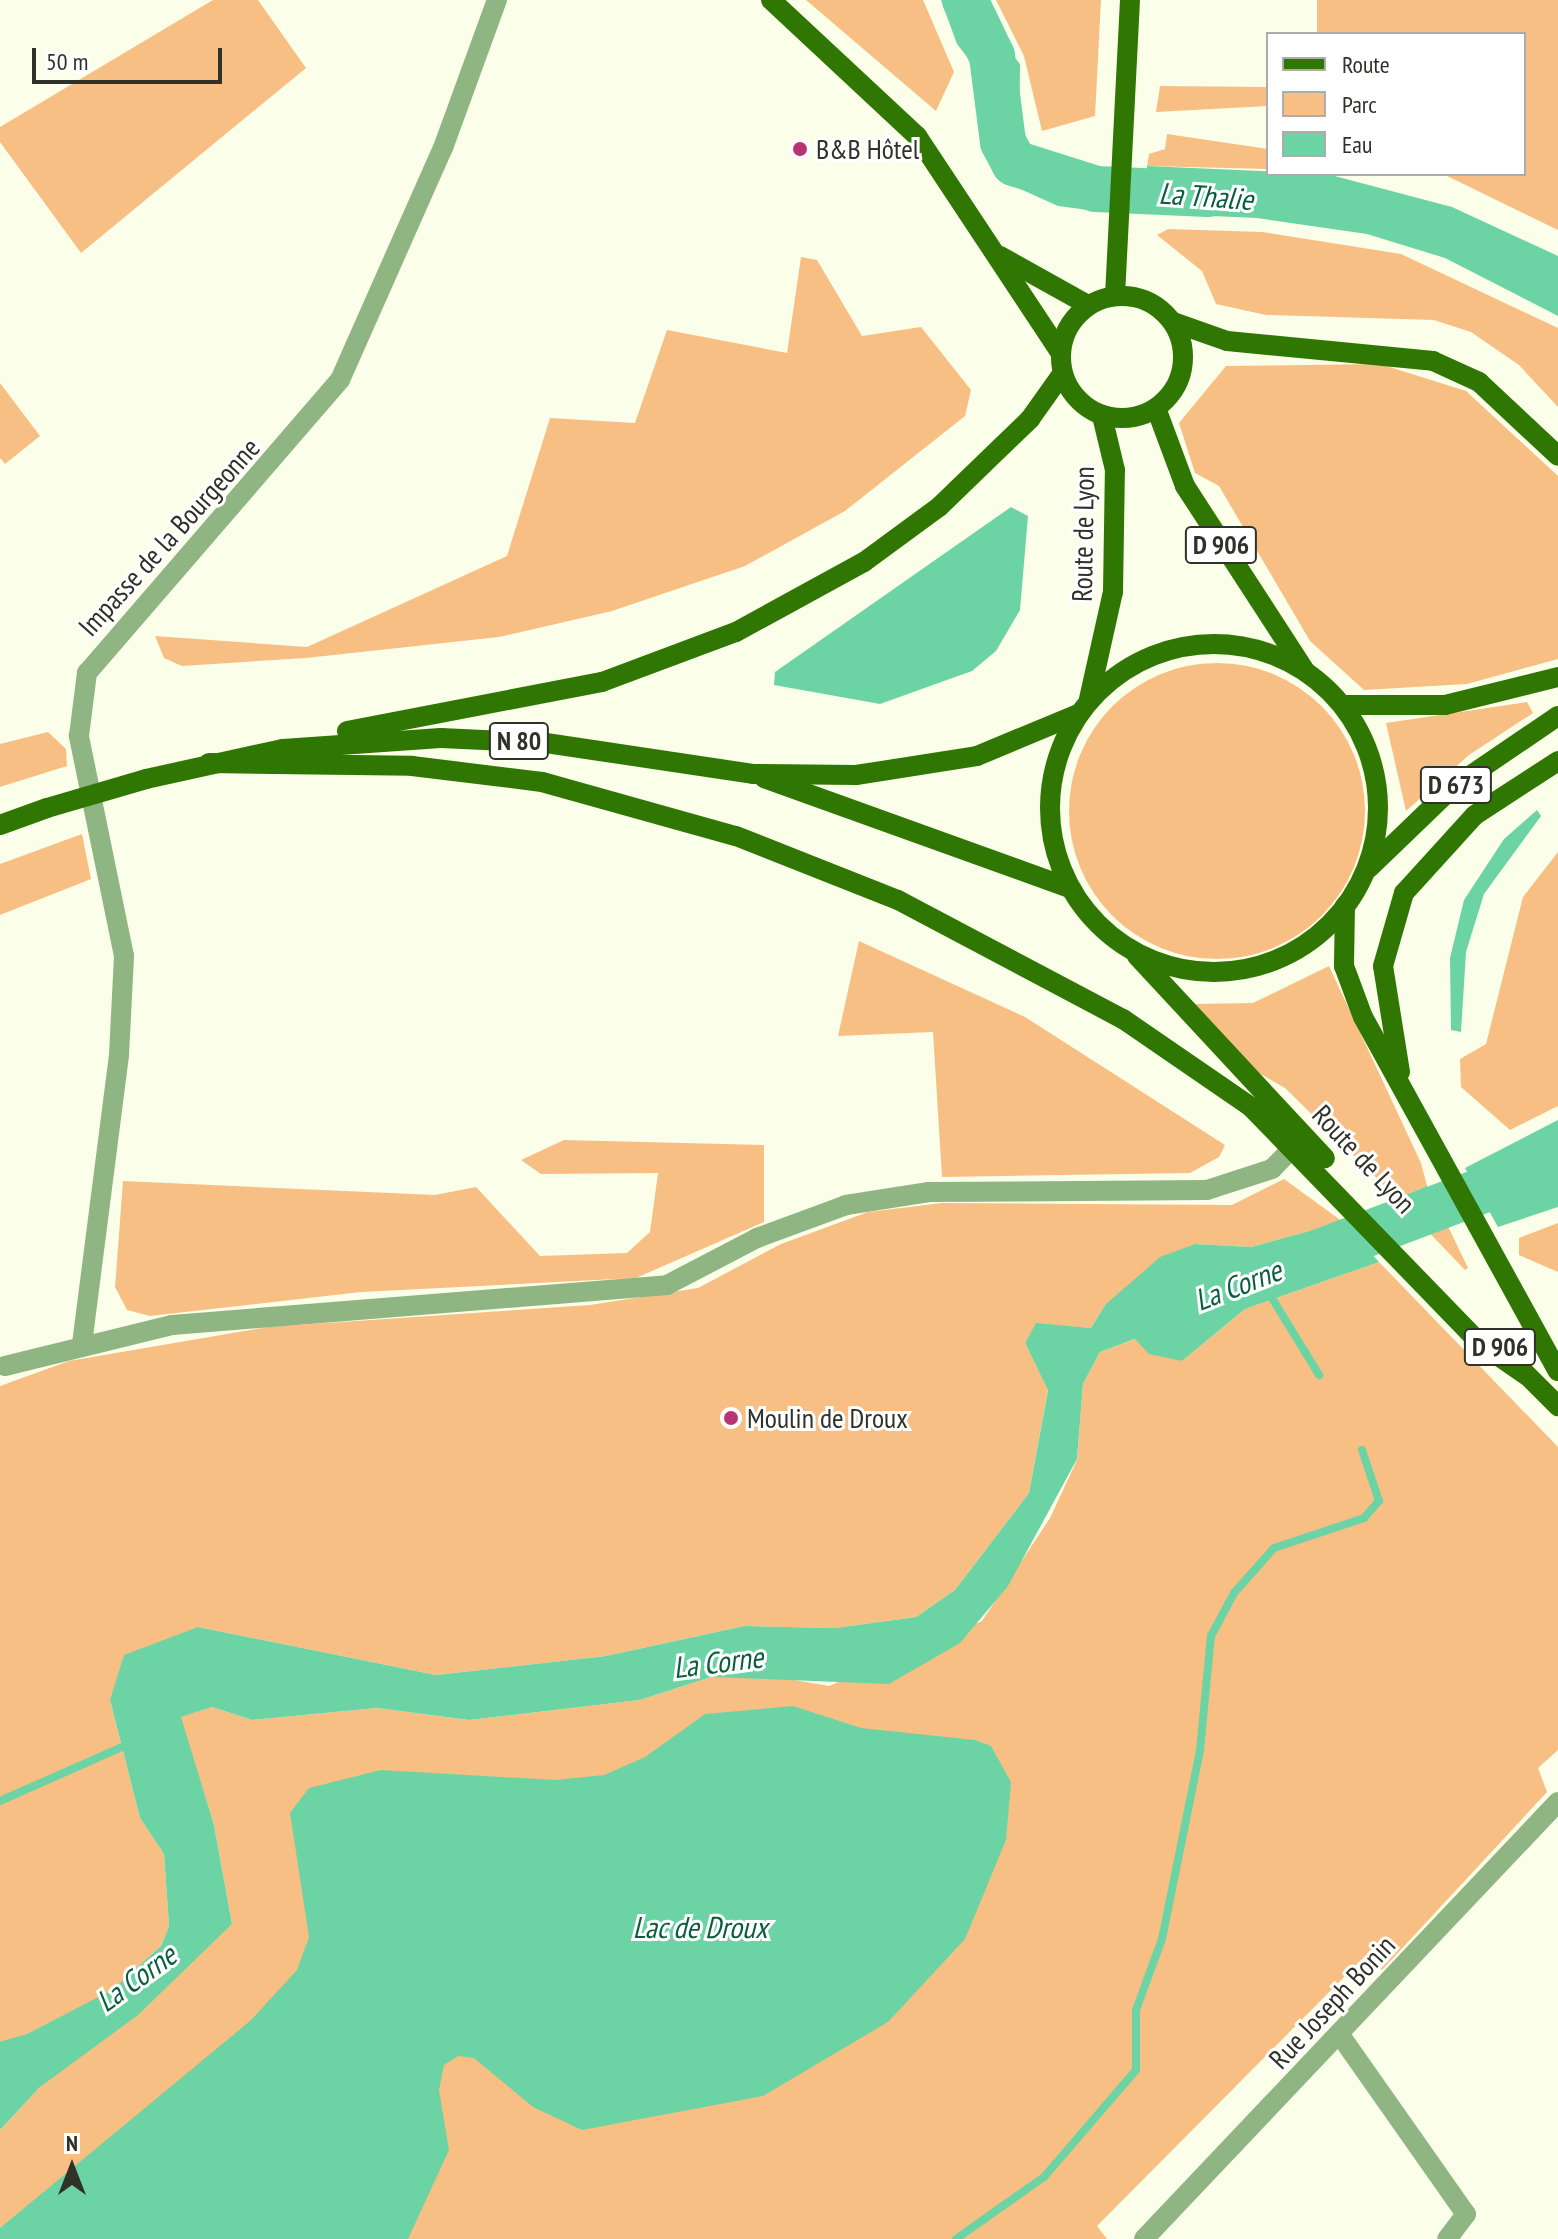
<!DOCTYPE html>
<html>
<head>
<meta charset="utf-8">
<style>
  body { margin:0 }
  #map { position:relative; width:1558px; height:2239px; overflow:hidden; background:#fbfee9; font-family:"PT Sans Narrow",sans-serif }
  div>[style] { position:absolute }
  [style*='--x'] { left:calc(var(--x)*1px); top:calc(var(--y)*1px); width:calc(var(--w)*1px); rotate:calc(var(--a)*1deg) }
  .green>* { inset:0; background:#f8bf84 }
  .round { border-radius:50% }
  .water>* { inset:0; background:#6cd4a4 }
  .stream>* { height:8px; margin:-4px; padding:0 4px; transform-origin:4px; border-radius:4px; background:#6cd4a4 }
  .river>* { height:46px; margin:-23px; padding:0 23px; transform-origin:23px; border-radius:23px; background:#6cd4a4 }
  .minor>* { height:20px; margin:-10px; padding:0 10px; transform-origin:10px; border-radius:10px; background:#8fb582 }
  .major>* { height:20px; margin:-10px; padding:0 10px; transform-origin:10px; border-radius:10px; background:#2f7702 }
  .major>.ring { margin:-10px; padding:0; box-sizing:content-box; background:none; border:20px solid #2f7702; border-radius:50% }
  .major-bridge>* { height:20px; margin:-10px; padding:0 10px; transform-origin:10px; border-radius:10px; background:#2f7702 }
  .dots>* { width:22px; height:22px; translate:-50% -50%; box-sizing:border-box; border:4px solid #fff; border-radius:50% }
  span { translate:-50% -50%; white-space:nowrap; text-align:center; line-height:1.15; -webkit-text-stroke:6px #fff; paint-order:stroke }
  .shield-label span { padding:2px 6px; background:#fff; border:2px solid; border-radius:6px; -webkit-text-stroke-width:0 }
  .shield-label { font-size:26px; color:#303129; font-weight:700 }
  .poi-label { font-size:28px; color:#303129 }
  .left { translate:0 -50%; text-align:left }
  .street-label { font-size:28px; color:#303129 }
  .water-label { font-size:30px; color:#095e3f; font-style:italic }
  .legend { position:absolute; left:1266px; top:32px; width:260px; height:144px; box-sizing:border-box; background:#fff; border:2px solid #acada9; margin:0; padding:10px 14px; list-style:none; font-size:24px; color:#303129 }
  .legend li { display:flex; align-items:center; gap:16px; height:40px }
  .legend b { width:40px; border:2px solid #acada9 }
  .north { position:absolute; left:32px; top:2127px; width:80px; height:80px; -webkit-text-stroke:6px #fff; paint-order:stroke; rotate:0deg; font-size:22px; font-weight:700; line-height:32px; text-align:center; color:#303129 }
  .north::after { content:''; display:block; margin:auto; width:28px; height:36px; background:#303129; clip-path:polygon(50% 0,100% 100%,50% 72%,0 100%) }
  .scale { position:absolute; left:32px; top:48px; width:190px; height:36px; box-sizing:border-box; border:4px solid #303129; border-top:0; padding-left:10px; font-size:24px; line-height:28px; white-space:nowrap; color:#303129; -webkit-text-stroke:6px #fff; paint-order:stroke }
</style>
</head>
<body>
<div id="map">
  <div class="green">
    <div style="clip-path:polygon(213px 0,258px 0,306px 68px,81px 253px,0 142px,0 127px)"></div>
    <div style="clip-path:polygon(806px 0,923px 0,954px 72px,936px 111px)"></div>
    <div style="clip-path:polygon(996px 0,1101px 0,1095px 116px,1042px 131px,1024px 56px)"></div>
    <div style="clip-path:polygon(1317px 0,1558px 0,1558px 230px,1443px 174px,1524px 174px,1524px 34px,1317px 34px)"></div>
    <div style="clip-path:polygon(1160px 86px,1268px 87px,1268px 106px,1156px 112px)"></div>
    <div style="clip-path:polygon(1167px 134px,1268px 149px,1268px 169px,1147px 166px,1149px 154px,1165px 149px)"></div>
    <div style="clip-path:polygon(1168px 229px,1262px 232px,1401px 254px,1558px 328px,1558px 407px,1519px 365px,1471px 332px,1434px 320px,1266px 315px,1216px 304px,1202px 271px,1157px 235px)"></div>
    <div style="clip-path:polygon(801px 257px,817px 260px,862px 336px,921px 327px,971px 390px,965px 416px,845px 511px,745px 566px,612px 611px,499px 637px,306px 658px,182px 666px,164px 658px,155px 636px,307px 647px,507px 556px,550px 418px,635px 423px,667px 330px,787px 353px)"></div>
    <div style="clip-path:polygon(1380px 364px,1466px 391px,1558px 476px,1558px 659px,1467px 684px,1364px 690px,1310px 641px,1219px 486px,1195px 473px,1179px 423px,1226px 366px)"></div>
    <div style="clip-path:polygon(0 383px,40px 436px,5px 464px,0 458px)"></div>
    <div class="round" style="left:1069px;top:663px;width:296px;height:296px"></div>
    <div style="clip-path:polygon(1527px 702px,1533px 713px,1469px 755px,1406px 811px,1386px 723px)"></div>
    <div style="clip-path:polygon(48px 732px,66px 749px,67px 766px,0 787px,0 744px)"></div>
    <div style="clip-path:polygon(82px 834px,91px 879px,0 915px,0 864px)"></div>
    <div style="clip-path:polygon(1558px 852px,1558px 1106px,1510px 1130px,1461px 1087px,1460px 1059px,1486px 1044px,1523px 897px)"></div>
    <div style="clip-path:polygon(859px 941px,1025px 1017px,1225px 1145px,1219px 1157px,1190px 1173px,942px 1177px,933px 1032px,838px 1036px)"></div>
    <div style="clip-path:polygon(1329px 966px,1421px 1163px,1427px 1186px,1398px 1199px,1285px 1088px,1257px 1072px,1195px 1004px,1253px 1003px)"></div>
    <div style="clip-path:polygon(564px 1140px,764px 1145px,764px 1222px,636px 1278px,361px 1292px,150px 1316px,127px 1310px,115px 1287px,123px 1181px,435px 1195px,476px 1187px,540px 1256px,627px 1253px,650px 1232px,658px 1173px,541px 1174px,521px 1160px)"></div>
    <div style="clip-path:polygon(1284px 1179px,1343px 1222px,1251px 1247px,1195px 1244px,1105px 1305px,1091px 1328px,1036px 1324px,1025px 1343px,1048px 1389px,1029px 1493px,955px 1590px,916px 1617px,835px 1628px,744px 1626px,606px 1656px,436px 1675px,198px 1627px,110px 1700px,140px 1818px,164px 1854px,169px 1926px,161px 1946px,112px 1991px,0 2048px,0 1386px,69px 1361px,268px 1327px,590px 1305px,698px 1288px,781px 1244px,868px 1212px,942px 1203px,1232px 1205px)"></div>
    <div style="clip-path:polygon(1443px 1216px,1468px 1268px,1465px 1270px,1420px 1223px)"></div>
    <div style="clip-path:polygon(1558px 1223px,1558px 1272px,1519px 1255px,1519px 1238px)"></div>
    <div style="clip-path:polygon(1379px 1262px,1558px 1447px,1558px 1750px,1538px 1768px,1547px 1792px,1382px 1970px,1362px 1959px,1097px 2226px,1107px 2239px,0 2239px,0 2130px,40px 2087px,232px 1924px,214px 1825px,180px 1717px,212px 1707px,252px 1720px,377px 1708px,469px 1720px,640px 1700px,711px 1677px,771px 1676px,829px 1686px,982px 1621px,1050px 1518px,1077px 1460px,1083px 1384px,1100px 1352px,1136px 1339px,1182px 1361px,1245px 1309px)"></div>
  </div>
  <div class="water">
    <div style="clip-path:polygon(941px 0,979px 0,986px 23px,1020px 64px,1019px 149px,1002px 176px,986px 149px,984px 79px,957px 44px)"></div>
    <div style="clip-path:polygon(1032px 159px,1058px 169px,1104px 171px,1103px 212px,1058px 206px,1018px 188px)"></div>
    <div style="clip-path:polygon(1147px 166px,1327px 174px,1452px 207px,1558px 256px,1558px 316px,1445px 258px,1367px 234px,1257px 218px,1145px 213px)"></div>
    <div style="clip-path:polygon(1011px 507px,1028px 516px,1020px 610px,996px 651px,972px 671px,880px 704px,774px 685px,775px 672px)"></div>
    <div style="clip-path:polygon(1537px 810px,1541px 816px,1484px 894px,1466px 952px,1461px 1032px,1451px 1030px,1450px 958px,1464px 900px,1504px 839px)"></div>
    <div style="clip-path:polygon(1558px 1120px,1558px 1207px,1498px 1227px,1465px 1168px)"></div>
    <div style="clip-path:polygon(1427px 1186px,1443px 1216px,1420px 1223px,1398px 1199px)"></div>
    <div style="clip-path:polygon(1343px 1222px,1379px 1262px,1245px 1309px,1182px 1361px,1149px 1354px,1135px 1339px,1100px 1352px,1083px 1384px,1077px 1459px,1008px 1586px,960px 1643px,889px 1684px,711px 1677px,640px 1700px,469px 1720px,377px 1708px,252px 1720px,212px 1707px,181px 1717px,214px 1825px,232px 1924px,138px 2015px,40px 2087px,0 2130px,0 2048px,112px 1990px,161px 1946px,169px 1926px,164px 1854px,140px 1818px,110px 1700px,124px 1655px,198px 1627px,436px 1675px,606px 1656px,744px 1626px,835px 1628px,916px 1617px,955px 1590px,1029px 1493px,1048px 1390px,1025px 1343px,1036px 1323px,1091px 1328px,1105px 1305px,1160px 1257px,1195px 1244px,1251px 1247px)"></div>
    <div style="clip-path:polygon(793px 1706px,861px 1728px,975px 1740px,991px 1746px,1011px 1782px,1006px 1840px,965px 1939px,888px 2022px,763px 2096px,582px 2130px,533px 2107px,474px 2058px,458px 2056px,444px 2065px,439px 2090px,449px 2150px,408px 2239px,0 2239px,0 2228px,250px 2021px,297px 1970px,309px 1937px,290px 1813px,309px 1788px,381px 1770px,555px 1780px,604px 1775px,645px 1757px,705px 1714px)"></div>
  </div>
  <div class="stream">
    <div style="--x:1267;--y:1290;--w:100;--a:58.5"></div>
    <div style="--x:0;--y:1801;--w:143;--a:-23.9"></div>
    <div style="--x:0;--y:2046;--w:35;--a:-16"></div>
    <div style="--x:956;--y:2239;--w:108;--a:-35.2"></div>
    <div style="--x:1044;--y:2177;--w:141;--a:-49.3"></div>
    <div style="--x:1136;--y:2070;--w:60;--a:-90"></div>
    <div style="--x:1136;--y:2010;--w:76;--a:-69.9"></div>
    <div style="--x:1162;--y:1939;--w:193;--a:-78.6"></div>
    <div style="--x:1200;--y:1750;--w:115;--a:-84.5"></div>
    <div style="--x:1211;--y:1636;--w:49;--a:-61.9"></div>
    <div style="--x:1234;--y:1593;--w:60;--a:-48.4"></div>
    <div style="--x:1274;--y:1548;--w:95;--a:-18.4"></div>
    <div style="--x:1364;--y:1518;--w:23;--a:-49"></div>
    <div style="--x:1379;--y:1501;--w:54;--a:-108.4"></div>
  </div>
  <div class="river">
    <div style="--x:965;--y:0;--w:62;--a:64.3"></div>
    <div style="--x:992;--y:56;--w:87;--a:82.7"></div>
    <div style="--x:1003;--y:142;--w:24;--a:62"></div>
    <div style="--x:1014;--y:163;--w:86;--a:17.6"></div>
    <div style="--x:1096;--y:189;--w:112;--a:2.6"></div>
    <div style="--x:1301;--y:1259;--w:275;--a:-20.7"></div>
  </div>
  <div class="minor">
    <div style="--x:82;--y:1344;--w:291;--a:-82.7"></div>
    <div style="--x:119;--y:1055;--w:99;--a:-87.1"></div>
    <div style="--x:124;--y:956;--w:225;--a:-101.6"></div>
    <div style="--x:79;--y:736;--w:64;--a:-82.8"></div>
    <div style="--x:87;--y:673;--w:387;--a:-49.2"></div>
    <div style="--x:340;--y:380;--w:254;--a:-66.1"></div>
    <div style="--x:443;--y:148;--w:158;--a:-70"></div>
    <div style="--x:5;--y:1366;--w:172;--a:-13.8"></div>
    <div style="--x:172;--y:1325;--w:497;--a:-4.6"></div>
    <div style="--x:667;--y:1285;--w:102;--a:-27.6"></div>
    <div style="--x:757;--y:1238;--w:95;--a:-20.3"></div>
    <div style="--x:846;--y:1205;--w:84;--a:-8.9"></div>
    <div style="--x:929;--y:1192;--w:278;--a:-0.4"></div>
    <div style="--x:1207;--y:1190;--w:68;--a:-17.9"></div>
    <div style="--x:1272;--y:1169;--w:32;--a:-46"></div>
    <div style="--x:1340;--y:2035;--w:219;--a:54.9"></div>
    <div style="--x:1466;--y:2214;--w:31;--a:127"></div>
    <div style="--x:1144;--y:2239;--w:602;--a:-46.55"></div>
  </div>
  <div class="major">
    <div style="--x:771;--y:0;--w:200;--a:43"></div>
    <div style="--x:917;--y:136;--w:259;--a:56.5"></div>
    <div style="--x:1000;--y:256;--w:101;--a:29.1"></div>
    <div class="ring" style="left:1061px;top:296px;width:102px;height:102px"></div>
    <div style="--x:1115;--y:296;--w:296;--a:-87.1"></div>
    <div style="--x:1173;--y:322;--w:57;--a:19.4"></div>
    <div style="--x:1227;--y:341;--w:207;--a:5.5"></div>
    <div style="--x:1433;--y:361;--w:51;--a:24.5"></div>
    <div style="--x:1479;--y:382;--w:108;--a:43.1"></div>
    <div style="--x:1156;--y:408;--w:83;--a:69.6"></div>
    <div style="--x:1185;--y:486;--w:221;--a:57"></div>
    <div class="ring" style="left:1050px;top:644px;width:308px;height:308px"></div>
    <div style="--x:1089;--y:699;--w:110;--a:-77.4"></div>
    <div style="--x:1113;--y:592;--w:122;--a:-89.1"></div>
    <div style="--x:1115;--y:470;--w:56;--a:-103.5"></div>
    <div style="--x:1343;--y:705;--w:102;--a:0"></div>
    <div style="--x:1445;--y:705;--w:116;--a:-13.9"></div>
    <div style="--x:347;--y:731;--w:260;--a:-10.9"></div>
    <div style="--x:602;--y:682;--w:143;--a:-20.5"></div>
    <div style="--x:736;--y:632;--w:146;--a:-28.7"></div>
    <div style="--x:864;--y:562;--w:93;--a:-36.3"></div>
    <div style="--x:939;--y:507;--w:127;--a:-44"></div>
    <div style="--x:1030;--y:419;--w:55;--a:-54.6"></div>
    <div style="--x:209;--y:763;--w:203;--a:0.8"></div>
    <div style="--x:412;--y:766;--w:131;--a:7"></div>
    <div style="--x:542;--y:782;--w:201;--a:15.6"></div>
    <div style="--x:736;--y:836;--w:174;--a:21.6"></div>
    <div style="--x:898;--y:900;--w:255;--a:27.9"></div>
    <div style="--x:1123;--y:1019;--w:155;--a:34.5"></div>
    <div style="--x:1251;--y:1107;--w:330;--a:45.9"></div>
    <div style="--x:1481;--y:1344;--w:55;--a:34.6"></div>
    <div style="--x:764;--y:778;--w:325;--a:19.8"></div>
    <div style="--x:146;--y:779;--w:140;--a:-12.4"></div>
    <div style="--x:283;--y:749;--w:158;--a:-4"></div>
    <div style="--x:441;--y:738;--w:105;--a:2.7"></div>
    <div style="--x:546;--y:743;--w:209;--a:8.5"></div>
    <div style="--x:753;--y:774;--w:103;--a:0.6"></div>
    <div style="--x:856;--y:775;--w:122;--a:-8.9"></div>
    <div style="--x:977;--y:756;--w:109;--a:-22.6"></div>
    <div style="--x:0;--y:825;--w:50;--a:-19.9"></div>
    <div style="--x:1369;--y:868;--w:115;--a:-43.9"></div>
    <div style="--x:1452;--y:788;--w:128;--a:-34.2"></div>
    <div style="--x:1345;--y:906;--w:60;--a:91"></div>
    <div style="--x:1344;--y:966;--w:54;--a:69.6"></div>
    <div style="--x:1363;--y:1017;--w:404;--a:61.2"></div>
    <div style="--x:1137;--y:956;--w:276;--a:47.1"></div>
    <div style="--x:1400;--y:1072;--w:107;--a:-99.1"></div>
    <div style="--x:1383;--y:966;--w:76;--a:-74"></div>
    <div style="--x:1404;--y:893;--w:105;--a:-47.7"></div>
    <div style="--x:1475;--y:815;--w:99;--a:-33"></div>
    <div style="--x:1518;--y:1366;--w:57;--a:45"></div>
  </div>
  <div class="major-bridge">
    <div style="--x:47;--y:808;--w:103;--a:-16.3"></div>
  </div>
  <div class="dots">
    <div style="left:800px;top:149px;background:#ba3475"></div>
    <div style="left:731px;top:1418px;background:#ba3475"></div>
  </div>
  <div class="shield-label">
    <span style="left:1221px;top:545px">D 906</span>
    <span style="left:519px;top:741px">N 80</span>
    <span style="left:1456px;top:785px">D 673</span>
    <span style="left:1500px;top:1347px">D 906</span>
  </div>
  <div class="poi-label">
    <span class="left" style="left:816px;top:149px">B&amp;B Hôtel</span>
    <span class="left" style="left:747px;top:1418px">Moulin de Droux</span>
  </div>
  <div class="street-label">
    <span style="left:1083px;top:534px;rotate:-89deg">Route de Lyon</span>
    <span style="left:169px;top:537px;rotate:-48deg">Impasse de la Bourgeonne</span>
    <span style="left:1364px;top:1159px;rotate:47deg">Route de Lyon</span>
    <span style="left:1332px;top:2002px;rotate:-47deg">Rue Joseph Bonin</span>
  </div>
  <div class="water-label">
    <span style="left:1206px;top:196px;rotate:4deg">La Thalie</span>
    <span style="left:1238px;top:1285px;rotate:-21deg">La Corne</span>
    <span style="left:718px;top:1662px;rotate:-7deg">La Corne</span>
    <span style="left:700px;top:1927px">Lac de Droux</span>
    <span style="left:136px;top:1978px;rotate:-36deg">La Corne</span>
  </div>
  <ul class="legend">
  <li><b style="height:10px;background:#2f7702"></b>Route</li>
  <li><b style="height:22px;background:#f8bf84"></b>Parc</li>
  <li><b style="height:22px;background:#6cd4a4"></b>Eau</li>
  </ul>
  <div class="north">N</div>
  <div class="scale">50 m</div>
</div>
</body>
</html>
